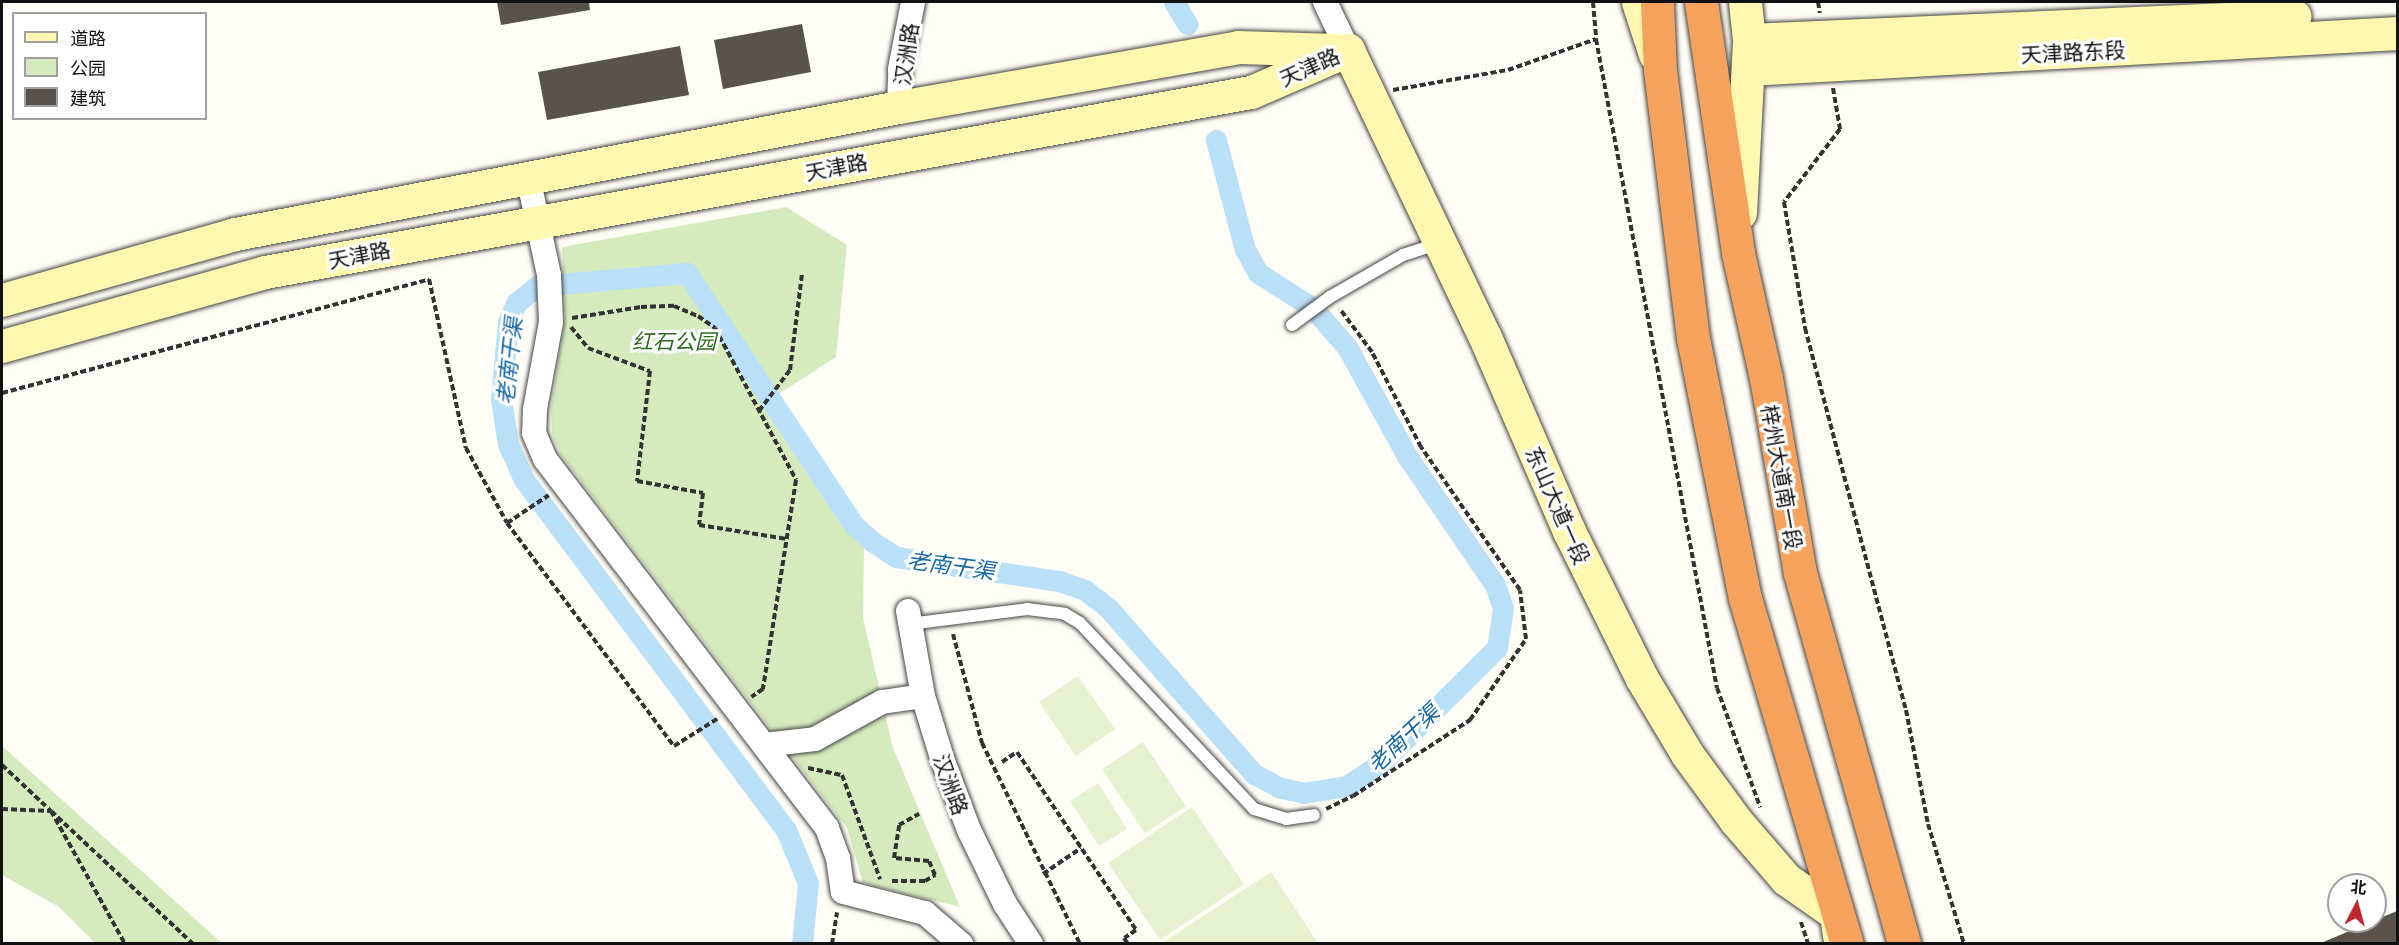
<!DOCTYPE html>
<html>
<head>
<meta charset="utf-8">
<style>
  body { margin:0 }
  #map { position:relative; width:2399px; height:945px; overflow:hidden; background:#fffdf5; font-family:"Playfair Display","Noto Sans SC",serif }
  div>[style] { position:absolute }
  [style*='--x'] { left:calc(var(--x)*1px); top:calc(var(--y)*1px); width:calc(var(--w)*1px); rotate:calc(var(--a)*1deg) }
  .green>* { inset:0; background:#d5ebbd }
  .pitch>* { inset:0; background:#e6f2cf }
  .canal>* { height:21px; margin:-10.5px; padding:0 10.5px; transform-origin:10.5px; border-radius:10.5px; background:#b9e0f7 }
  .building>* { inset:0; background:#5a524d }
  .path>* { height:4px; margin-top:-2px; transform-origin:0; background:repeating-linear-gradient(90deg,#333 0 6px,transparent 0 9px) }
  .roads { filter:drop-shadow(0 0 2px #444) drop-shadow(0 0 2px #444) }
  .lane>* { height:12px; margin:-6px; padding:0 6px; transform-origin:6px; border-radius:6px; background:#fff }
  .street>* { height:24px; margin:-12px; padding:0 12px; transform-origin:12px; border-radius:12px; background:#fff }
  .secondary>* { height:33px; margin:-16.5px; padding:0 16.5px; transform-origin:16.5px; border-radius:16.5px; background:#fff6b0 }
  .highway>* { height:33px; margin:-16.5px; padding:0 16.5px; transform-origin:16.5px; border-radius:16.5px; background:#f5a25d }
  span { translate:-50% -50%; white-space:nowrap; text-align:center; line-height:1.15; -webkit-text-stroke:6px #fff; paint-order:stroke }
  .street-label { font-size:21px; color:#111 }
  .park-label { font-size:21px; color:#2f6b1f; font-style:italic }
  .water-label { font-size:22px; color:#1768a6; font-style:italic }
  .frame { position:absolute; inset:0; border:3px solid #111; pointer-events:none }
  .legend { position:absolute; left:12px; top:12px; width:195px; height:108px; box-sizing:border-box; background:#fff; border:2px solid #a0a0a0; margin:0; padding:8px 10px; list-style:none; font-size:18px; color:#111 }
  .legend li { display:flex; align-items:center; gap:12px; height:30px }
  .legend b { width:30px; border:2px solid #a0a0a0 }
  .north { position:absolute; left:2327px; top:873px; width:60px; height:60px; box-sizing:border-box; background:#fff; border:2px solid #a0a0a0; border-radius:50%; rotate:6deg; font-size:16px; font-weight:700; line-height:24px; text-align:center; color:#111 }
  .north::after { content:''; display:block; margin:auto; width:21px; height:27px; background:#c4262e; clip-path:polygon(50% 0,100% 100%,50% 72%,0 100%) }
</style>
</head>
<body>
<div id="map">
  <div class="green">
    <div style="clip-path:polygon(786px 207px,847px 245px,836px 357px,765px 403px,864px 547px,863px 617px,893px 748px,960px 907px,863px 883px,847px 828px,561px 455px,552px 434px,551px 409px,565px 319px,562px 247px)"></div>
    <div style="clip-path:polygon(2px 746px,222px 943px,95px 943px,59px 907px,2px 875px)"></div>
  </div>
  <div class="pitch">
    <div style="clip-path:polygon(1078px 676px,1115px 729px,1076px 756px,1039px 702px)"></div>
    <div style="clip-path:polygon(1143px 742px,1186px 806px,1145px 833px,1102px 769px)"></div>
    <div style="clip-path:polygon(1098px 783px,1127px 829px,1099px 846px,1070px 801px)"></div>
    <div style="clip-path:polygon(1192px 807px,1244px 884px,1160px 940px,1108px 863px)"></div>
    <div style="clip-path:polygon(1271px 872px,1318px 943px,1162px 943px)"></div>
  </div>
  <div class="canal">
    <div style="--x:1174;--y:2;--w:26;--a:59"></div>
    <div style="--x:802;--y:944;--w:61;--a:-84.4"></div>
    <div style="--x:808;--y:883;--w:57;--a:-112.5"></div>
    <div style="--x:786;--y:830;--w:437;--a:-126.8"></div>
    <div style="--x:524;--y:480;--w:39;--a:-114"></div>
    <div style="--x:508;--y:444;--w:45;--a:-99"></div>
    <div style="--x:501;--y:400;--w:78;--a:-84.9"></div>
    <div style="--x:508;--y:322;--w:21;--a:-67"></div>
    <div style="--x:516;--y:303;--w:27;--a:-39"></div>
    <div style="--x:537;--y:286;--w:151;--a:-5"></div>
    <div style="--x:687;--y:273;--w:302;--a:56.5"></div>
    <div style="--x:854;--y:525;--w:25;--a:42"></div>
    <div style="--x:873;--y:542;--w:27;--a:33"></div>
    <div style="--x:896;--y:557;--w:165;--a:8.4"></div>
    <div style="--x:1059;--y:581;--w:28;--a:19"></div>
    <div style="--x:1085;--y:590;--w:31;--a:38"></div>
    <div style="--x:1109;--y:609;--w:220;--a:48.7"></div>
    <div style="--x:1254;--y:774;--w:27;--a:28"></div>
    <div style="--x:1278;--y:787;--w:26;--a:13"></div>
    <div style="--x:1303;--y:793;--w:45;--a:-9"></div>
    <div style="--x:1347;--y:786;--w:40;--a:-34"></div>
    <div style="--x:1380;--y:764;--w:165;--a:-44.8"></div>
    <div style="--x:1497;--y:648;--w:40;--a:-81.5"></div>
    <div style="--x:1503;--y:608;--w:24;--a:-109"></div>
    <div style="--x:1495;--y:585;--w:156;--a:-124.3"></div>
    <div style="--x:1407;--y:456;--w:124;--a:-118.8"></div>
    <div style="--x:1347;--y:347;--w:52;--a:-131.1"></div>
    <div style="--x:1313;--y:308;--w:65;--a:-147.5"></div>
    <div style="--x:1258;--y:273;--w:26;--a:-119"></div>
    <div style="--x:1245;--y:250;--w:114;--a:-104.8"></div>
  </div>
  <div class="building">
    <div style="clip-path:polygon(497px 2px,589px 2px,590px 10px,501px 25px)"></div>
    <div style="clip-path:polygon(802px 24px,811px 72px,723px 89px,714px 40px)"></div>
    <div style="clip-path:polygon(680px 46px,689px 95px,547px 120px,538px 72px)"></div>
    <div style="clip-path:polygon(2397px 911px,2397px 944px,2321px 944px,2321px 943px)"></div>
  </div>
  <div class="path">
    <div style="--x:1593;--y:2;--w:37;--a:85"></div>
    <div style="--x:1596;--y:39;--w:660;--a:79.44"></div>
    <div style="--x:1717;--y:688;--w:127;--a:70.1"></div>
    <div style="--x:1818;--y:2;--w:11;--a:80"></div>
    <div style="--x:1833;--y:88;--w:42;--a:80.3"></div>
    <div style="--x:1840;--y:129;--w:92;--a:127.5"></div>
    <div style="--x:1784;--y:202;--w:128;--a:80.5"></div>
    <div style="--x:1805;--y:328;--w:395;--a:75.2"></div>
    <div style="--x:1906;--y:710;--w:116;--a:79.1"></div>
    <div style="--x:1928;--y:824;--w:125;--a:73.3"></div>
    <div style="--x:1393;--y:90;--w:117;--a:-9.9"></div>
    <div style="--x:1508;--y:70;--w:93;--a:-19.4"></div>
    <div style="--x:572;--y:318;--w:70;--a:-9.1"></div>
    <div style="--x:641;--y:307;--w:33;--a:-2"></div>
    <div style="--x:674;--y:306;--w:26;--a:23"></div>
    <div style="--x:698;--y:316;--w:21;--a:35"></div>
    <div style="--x:715;--y:328;--w:172;--a:61.9"></div>
    <div style="--x:796;--y:480;--w:212;--a:99"></div>
    <div style="--x:763;--y:689;--w:14;--a:146"></div>
    <div style="--x:571;--y:327;--w:27;--a:51"></div>
    <div style="--x:588;--y:348;--w:66;--a:20.4"></div>
    <div style="--x:650;--y:371;--w:111;--a:96.7"></div>
    <div style="--x:637;--y:481;--w:67;--a:10.3"></div>
    <div style="--x:703;--y:493;--w:32;--a:97"></div>
    <div style="--x:699;--y:525;--w:89;--a:9"></div>
    <div style="--x:2;--y:393;--w:442;--a:-14.9"></div>
    <div style="--x:429;--y:279;--w:173;--a:77.7"></div>
    <div style="--x:466;--y:448;--w:85;--a:61.3"></div>
    <div style="--x:507;--y:523;--w:279;--a:53.2"></div>
    <div style="--x:674;--y:746;--w:51;--a:-32.1"></div>
    <div style="--x:759;--y:411;--w:51;--a:-52.9"></div>
    <div style="--x:790;--y:370;--w:97;--a:-82.9"></div>
    <div style="--x:507;--y:523;--w:50;--a:-33.7"></div>
    <div style="--x:953;--y:634;--w:113;--a:75.1"></div>
    <div style="--x:982;--y:743;--w:224;--a:64"></div>
    <div style="--x:1002;--y:762;--w:18;--a:-34"></div>
    <div style="--x:1017;--y:752;--w:214;--a:56.2"></div>
    <div style="--x:1136;--y:930;--w:14;--a:146"></div>
    <div style="--x:1124;--y:938;--w:7;--a:56"></div>
    <div style="--x:2;--y:765;--w:67;--a:43.2"></div>
    <div style="--x:51;--y:811;--w:152;--a:60.9"></div>
    <div style="--x:808;--y:768;--w:35;--a:12"></div>
    <div style="--x:842;--y:775;--w:111;--a:69.9"></div>
    <div style="--x:2;--y:809;--w:49;--a:2.3"></div>
    <div style="--x:51;--y:811;--w:195;--a:43.1"></div>
    <div style="--x:1326;--y:809;--w:30;--a:-26"></div>
    <div style="--x:1353;--y:796;--w:140;--a:-33"></div>
    <div style="--x:1470;--y:720;--w:98;--a:-55.3"></div>
    <div style="--x:1526;--y:639;--w:49;--a:-97"></div>
    <div style="--x:1520;--y:590;--w:174;--a:-124.7"></div>
    <div style="--x:1421;--y:447;--w:107;--a:-117.3"></div>
    <div style="--x:1372;--y:352;--w:54;--a:-126.7"></div>
    <div style="--x:1043;--y:874;--w:46;--a:-34.4"></div>
    <div style="--x:892;--y:881;--w:33;--a:0"></div>
    <div style="--x:925;--y:881;--w:12;--a:-31"></div>
    <div style="--x:935;--y:875;--w:15;--a:-113"></div>
    <div style="--x:929;--y:861;--w:35;--a:-175"></div>
    <div style="--x:894;--y:858;--w:33;--a:-81"></div>
    <div style="--x:899;--y:825;--w:23;--a:-29"></div>
    <div style="--x:1801;--y:922;--w:23;--a:72"></div>
    <div style="--x:832;--y:944;--w:32;--a:-81"></div>
  </div>
  <div class="roads">
    <div class="lane">
      <div style="--x:1292;--y:325;--w:47;--a:-36.4"></div>
      <div style="--x:1330;--y:297;--w:84;--a:-29.9"></div>
      <div style="--x:1403;--y:255;--w:38;--a:-18"></div>
      <div style="--x:909;--y:624;--w:119;--a:-7.2"></div>
      <div style="--x:1027;--y:609;--w:38;--a:7"></div>
      <div style="--x:1065;--y:614;--w:17;--a:31"></div>
      <div style="--x:1080;--y:623;--w:255;--a:46.9"></div>
      <div style="--x:1254;--y:809;--w:34;--a:17"></div>
      <div style="--x:1286;--y:819;--w:28;--a:-8"></div>
    </div>
    <div class="street">
      <div style="--x:1325;--y:2;--w:53;--a:64.4"></div>
      <div style="--x:899;--y:107;--w:38;--a:-88"></div>
      <div style="--x:900;--y:69;--w:68;--a:-79"></div>
      <div style="--x:528;--y:177;--w:100;--a:77.9"></div>
      <div style="--x:549;--y:275;--w:47;--a:87.6"></div>
      <div style="--x:551;--y:322;--w:88;--a:100.4"></div>
      <div style="--x:535;--y:409;--w:24;--a:92"></div>
      <div style="--x:534;--y:433;--w:28;--a:67"></div>
      <div style="--x:545;--y:459;--w:464;--a:52.6"></div>
      <div style="--x:827;--y:828;--w:32;--a:70"></div>
      <div style="--x:838;--y:858;--w:34;--a:82"></div>
      <div style="--x:843;--y:892;--w:85;--a:14.4"></div>
      <div style="--x:925;--y:913;--w:48;--a:40.7"></div>
      <div style="--x:908;--y:611;--w:86;--a:80"></div>
      <div style="--x:923;--y:696;--w:68;--a:72.9"></div>
      <div style="--x:943;--y:761;--w:74;--a:69.4"></div>
      <div style="--x:969;--y:830;--w:82;--a:64.1"></div>
      <div style="--x:1005;--y:904;--w:48;--a:57"></div>
      <div style="--x:764;--y:745;--w:51;--a:-6.7"></div>
      <div style="--x:815;--y:739;--w:77;--a:-28.9"></div>
      <div style="--x:882;--y:702;--w:41;--a:-8.3"></div>
    </div>
    <div class="secondary">
      <div style="--x:1638;--y:2;--w:55;--a:71.9"></div>
      <div style="--x:1749;--y:40;--w:546;--a:-2.52"></div>
      <div style="--x:1348;--y:50;--w:318;--a:64.5"></div>
      <div style="--x:1485;--y:337;--w:211;--a:66.6"></div>
      <div style="--x:1569;--y:531;--w:163;--a:63.7"></div>
      <div style="--x:1641;--y:677;--w:90;--a:59.1"></div>
      <div style="--x:1687;--y:754;--w:83;--a:53.8"></div>
      <div style="--x:1736;--y:821;--w:77;--a:49.2"></div>
      <div style="--x:1786;--y:879;--w:61;--a:35"></div>
      <div style="--x:1836;--y:914;--w:22;--a:82"></div>
      <div style="--x:1748;--y:69;--w:651;--a:-3.17"></div>
      <div style="--x:1740;--y:213;--w:173;--a:-87"></div>
      <div style="--x:1749;--y:40;--w:38;--a:-96"></div>
      <div style="--x:2;--y:300;--w:242;--a:-15.8"></div>
      <div style="--x:235;--y:234;--w:676;--a:-10.83"></div>
      <div style="--x:899;--y:107;--w:344;--a:-10"></div>
      <div style="--x:1238;--y:47;--w:99;--a:1.7"></div>
      <div style="--x:2;--y:346;--w:273;--a:-15.7"></div>
      <div style="--x:265;--y:272;--w:1002;--a:-10.35"></div>
      <div style="--x:1251;--y:92;--w:106;--a:-23.4"></div>
    </div>
    <div class="highway">
      <div style="--x:1657;--y:2;--w:68;--a:87.5"></div>
      <div style="--x:1660;--y:70;--w:270;--a:83"></div>
      <div style="--x:1693;--y:338;--w:265;--a:78.7"></div>
      <div style="--x:1745;--y:598;--w:361;--a:73.6"></div>
      <div style="--x:1701;--y:2;--w:254;--a:81.6"></div>
      <div style="--x:1738;--y:253;--w:128;--a:77.4"></div>
      <div style="--x:1766;--y:378;--w:198;--a:80.1"></div>
      <div style="--x:1800;--y:573;--w:385;--a:74.3"></div>
    </div>
  </div>
  <div class="street-label">
    <span style="left:2073px;top:51px;rotate:-3deg">天津路东段</span>
    <span style="left:905px;top:54px;rotate:-82deg">汉洲路</span>
    <span style="left:1309px;top:66px;rotate:-24deg">天津路</span>
    <span style="left:836px;top:166px;rotate:-11deg">天津路</span>
    <span style="left:359px;top:254px;rotate:-11deg">天津路</span>
    <span style="left:1783px;top:477px;rotate:80deg">梓州大道南一段</span>
    <span style="left:1559px;top:505px;rotate:66deg">东山大道一段</span>
    <span style="left:952px;top:784px;rotate:70deg">汉洲路</span>
  </div>
  <div class="park-label">
    <span style="left:674px;top:340px">红石公园</span>
  </div>
  <div class="water-label">
    <span style="left:509px;top:361px;rotate:-84deg">老南干渠</span>
    <span style="left:951px;top:565px;rotate:8deg">老南干渠</span>
    <span style="left:1403px;top:738px;rotate:-43deg">老南干渠</span>
  </div>
  <div class="frame"></div>
  <ul class="legend">
  <li><b style="height:8px;background:#fff6b0"></b>道路</li>
  <li><b style="height:16px;background:#d5ebbd"></b>公园</li>
  <li><b style="height:16px;background:#5a524d"></b>建筑</li>
  </ul>
  <div class="north">北</div>
</div>
</body>
</html>
